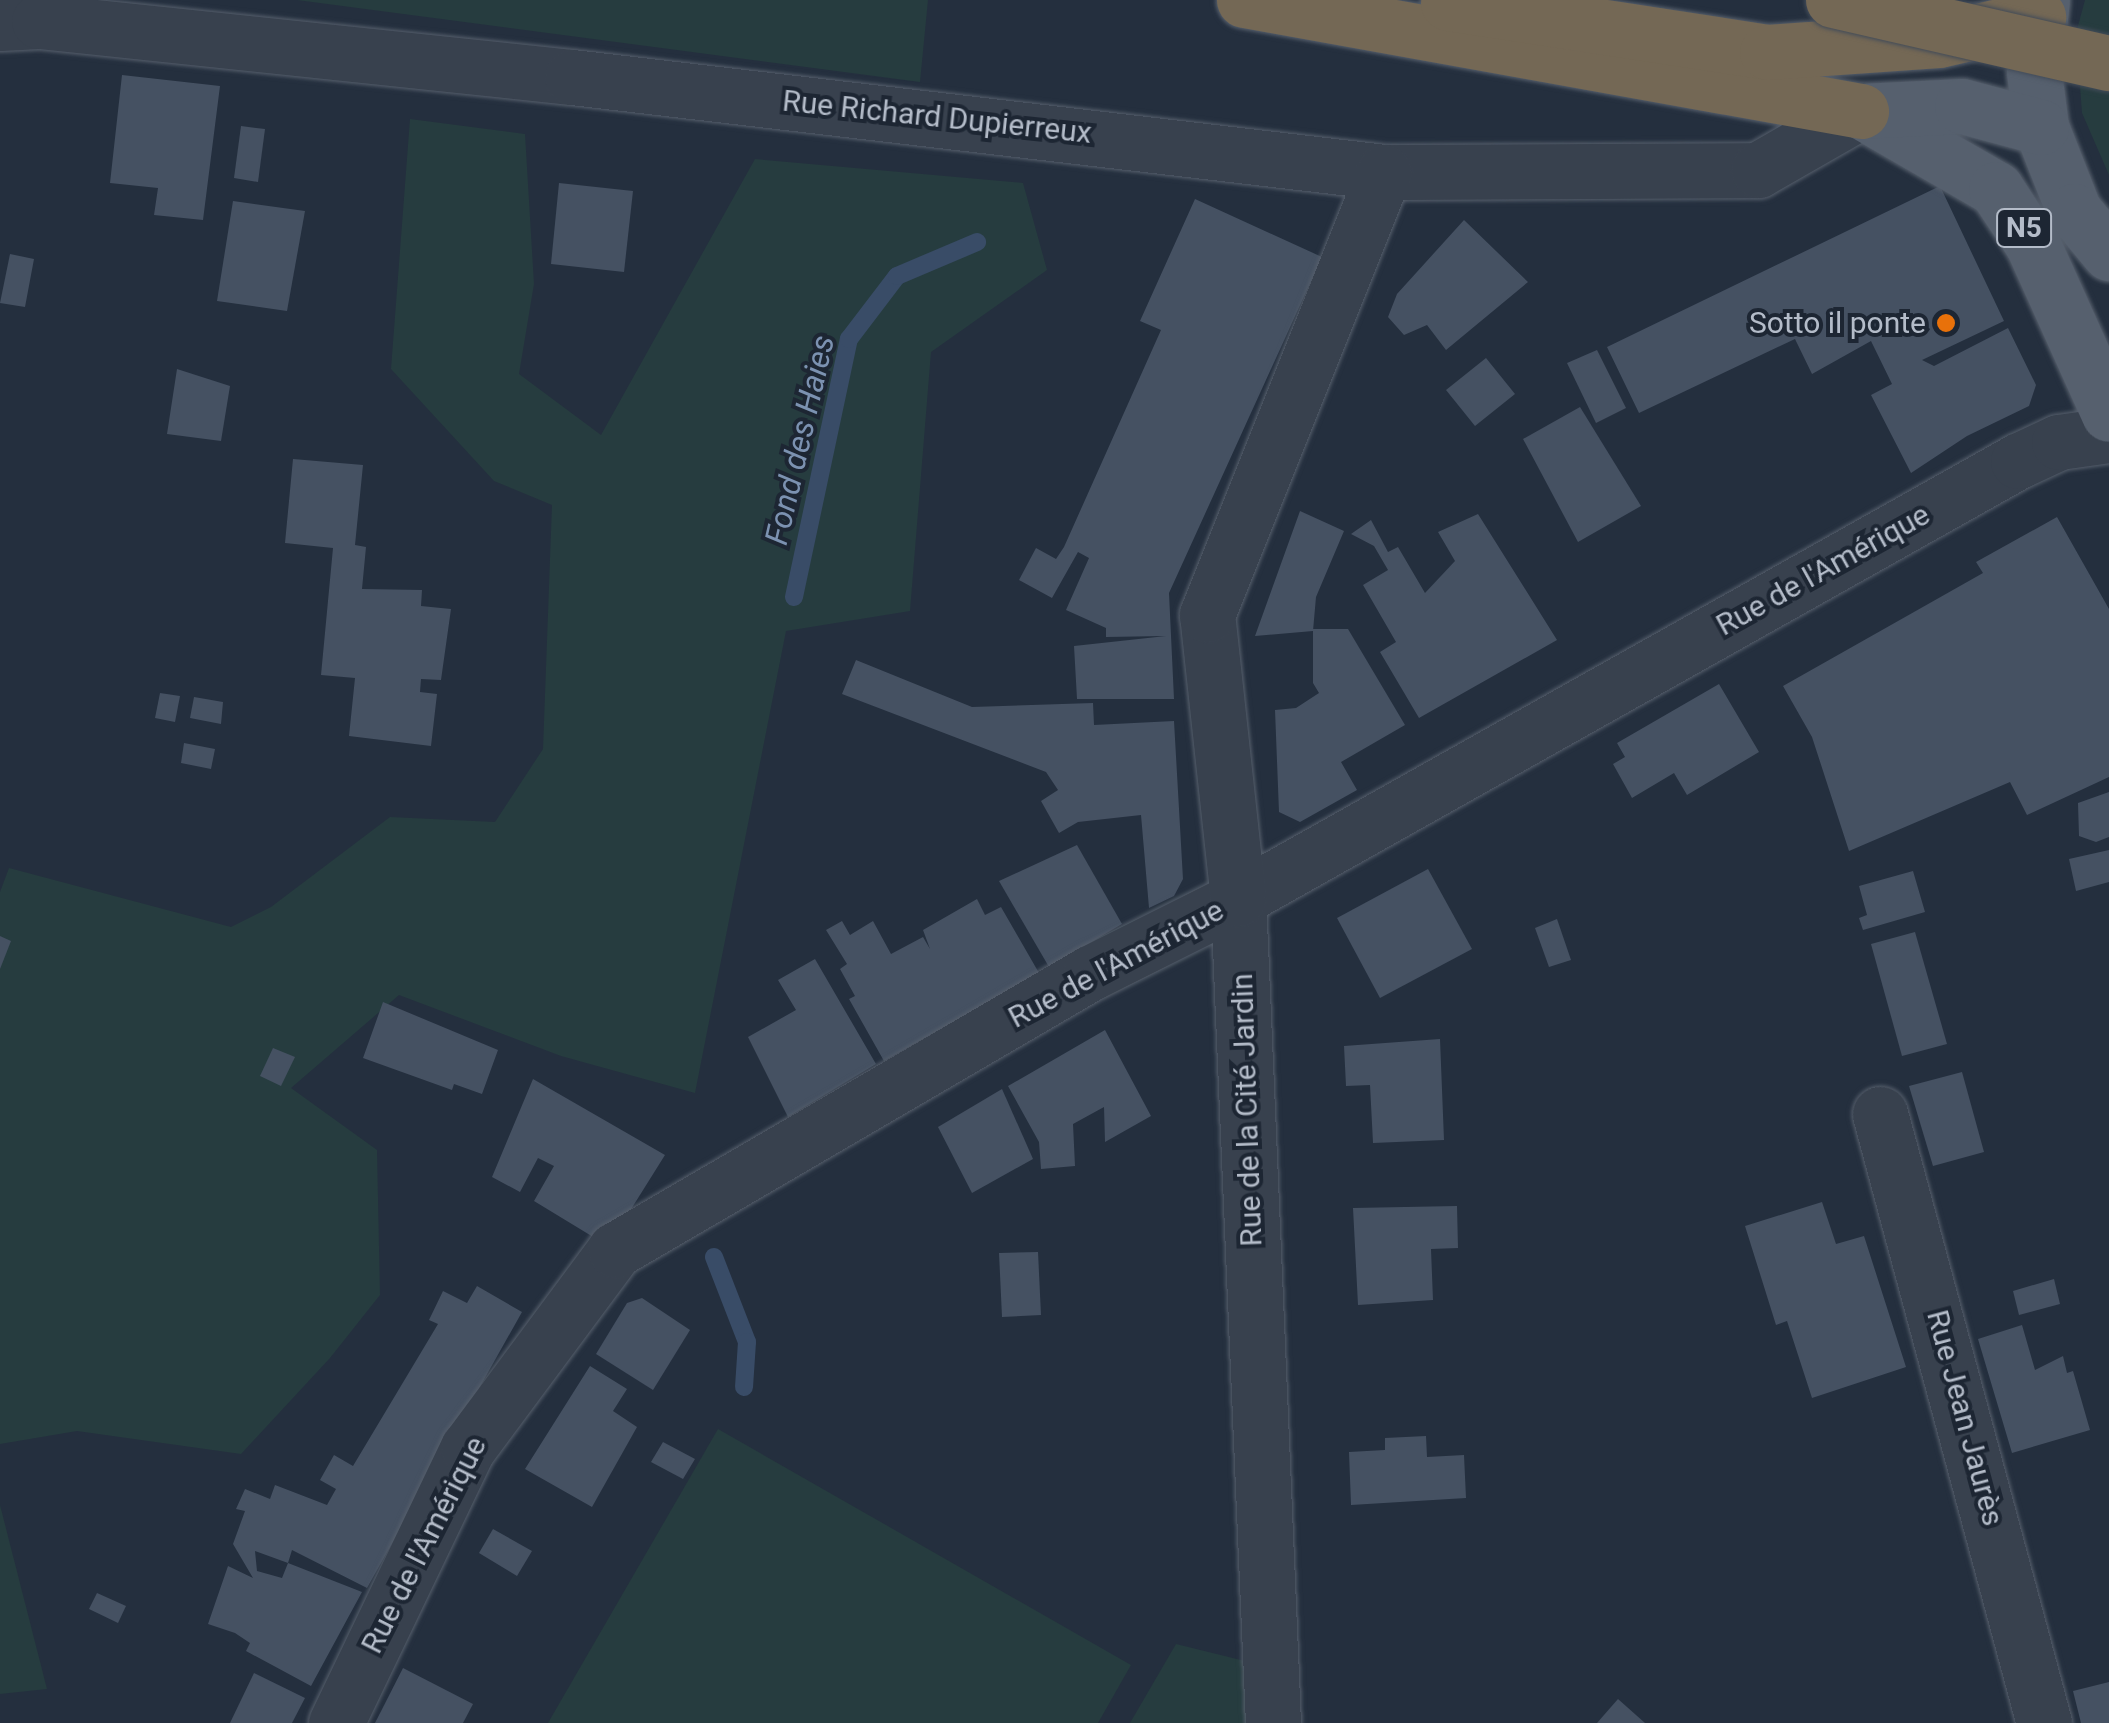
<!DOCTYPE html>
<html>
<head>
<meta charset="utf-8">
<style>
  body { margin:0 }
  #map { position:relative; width:2109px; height:1723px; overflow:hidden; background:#242f3e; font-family:Roboto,sans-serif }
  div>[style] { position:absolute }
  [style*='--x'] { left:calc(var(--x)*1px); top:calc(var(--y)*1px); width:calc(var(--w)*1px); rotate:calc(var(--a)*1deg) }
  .green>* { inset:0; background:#263c3f }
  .stream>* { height:18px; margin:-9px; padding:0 9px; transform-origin:9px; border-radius:9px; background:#394c67 }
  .building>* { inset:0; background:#455162 }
  .roads { filter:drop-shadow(0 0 2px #565f6c) drop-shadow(0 0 2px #565f6c) }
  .minor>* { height:55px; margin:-27.5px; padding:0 27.5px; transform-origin:27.5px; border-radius:27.5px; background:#38414e }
  .major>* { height:55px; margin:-27.5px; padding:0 27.5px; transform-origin:27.5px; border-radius:27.5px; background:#56606e }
  .highway>* { height:55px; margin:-27.5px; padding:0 27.5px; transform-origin:27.5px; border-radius:27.5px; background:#746855 }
  .bridges { filter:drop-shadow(0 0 2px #434c59) drop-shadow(0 0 2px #434c59) }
  .highway-bridge>* { height:55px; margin:-27.5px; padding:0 27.5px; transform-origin:27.5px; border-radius:27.5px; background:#746855 }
  .dots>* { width:28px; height:28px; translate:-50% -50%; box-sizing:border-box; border:5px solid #1d2633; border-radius:50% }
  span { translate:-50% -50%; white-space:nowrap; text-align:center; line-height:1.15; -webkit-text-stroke:8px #1d2633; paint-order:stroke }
  .shield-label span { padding:2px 8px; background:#1d2633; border:2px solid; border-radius:8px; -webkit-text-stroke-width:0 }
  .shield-label { font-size:28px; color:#b4bcc9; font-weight:700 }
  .street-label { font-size:30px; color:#b4bcc9 }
  .poi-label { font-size:30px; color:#b4bcc9 }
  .right { translate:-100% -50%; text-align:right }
  .water-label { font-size:32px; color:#7c92b1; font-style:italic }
</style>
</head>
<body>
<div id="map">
  <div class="green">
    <div style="clip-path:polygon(297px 0,928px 0,920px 82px)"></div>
    <div style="clip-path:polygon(2085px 0,2109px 0,2109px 175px,2082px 113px,2076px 33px)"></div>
    <div style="clip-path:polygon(410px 119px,525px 134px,534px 284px,519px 374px,601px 435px,755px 159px,1023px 183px,1047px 270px,931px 352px,910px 611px,786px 631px,695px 1093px,561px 1056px,399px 995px,291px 1088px,377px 1150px,380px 1295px,330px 1358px,241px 1454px,77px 1431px,0 1444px,0 892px,9px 868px,231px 927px,271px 907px,390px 817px,495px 822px,543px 749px,552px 505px,494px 481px,391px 369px)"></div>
    <div style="clip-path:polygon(718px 1429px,1131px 1665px,1098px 1723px,548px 1723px)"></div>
    <div style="clip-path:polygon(0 1505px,47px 1689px,0 1694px)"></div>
    <div style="clip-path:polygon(1176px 1644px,1249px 1662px,1248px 1723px,1130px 1723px)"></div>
  </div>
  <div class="stream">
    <div style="--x:794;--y:597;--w:264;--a:-78"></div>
    <div style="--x:849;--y:339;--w:79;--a:-52.7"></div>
    <div style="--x:897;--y:276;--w:87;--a:-23"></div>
    <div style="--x:714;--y:1257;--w:91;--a:68.8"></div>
    <div style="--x:747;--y:1342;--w:45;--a:93.8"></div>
  </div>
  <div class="building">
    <div style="clip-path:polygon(122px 75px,220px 86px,203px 220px,154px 215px,158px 188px,110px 183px)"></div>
    <div style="clip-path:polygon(241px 126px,265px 129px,258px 182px,234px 178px)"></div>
    <div style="clip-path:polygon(559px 183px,633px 191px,624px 272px,551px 264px)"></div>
    <div style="clip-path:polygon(1940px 186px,2004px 321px,1922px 360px,1934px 366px,2008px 328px,2036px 385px,2029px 406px,1967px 436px,1911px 473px,1871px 395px,1892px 384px,1871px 341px,1812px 374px,1795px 339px,1639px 413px,1607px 347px)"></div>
    <div style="clip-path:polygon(1195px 199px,1322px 257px,1169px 593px,1174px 699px,1077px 699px,1074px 646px,1166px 636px,1106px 637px,1106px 628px,1066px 610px,1089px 558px,1078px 552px,1052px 598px,1019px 580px,1036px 548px,1056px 559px,1064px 547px,1161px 330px,1140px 321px)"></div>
    <div style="clip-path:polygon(233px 201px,305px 211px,287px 311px,217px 301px)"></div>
    <div style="clip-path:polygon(1464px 220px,1528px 282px,1446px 350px,1427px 325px,1404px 335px,1388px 317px,1397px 294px)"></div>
    <div style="clip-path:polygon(10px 254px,34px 259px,25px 307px,0 303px)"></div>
    <div style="clip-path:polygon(1597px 350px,1626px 408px,1596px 423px,1567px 363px)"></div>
    <div style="clip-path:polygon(1486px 358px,1515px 394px,1475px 426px,1446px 390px)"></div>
    <div style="clip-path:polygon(177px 369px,230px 386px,221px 441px,167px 434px)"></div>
    <div style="clip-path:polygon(1580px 407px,1641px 506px,1578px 542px,1523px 439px)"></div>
    <div style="clip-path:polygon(293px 459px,363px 465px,355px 545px,366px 547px,362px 589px,422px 590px,421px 606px,451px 609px,441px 680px,421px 679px,420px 692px,437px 694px,431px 746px,349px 736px,355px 678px,321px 675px,333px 548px,285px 543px)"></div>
    <div style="clip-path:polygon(1300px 511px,1344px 531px,1316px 597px,1313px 631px,1255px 636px)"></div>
    <div style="clip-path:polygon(1478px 514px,1557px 640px,1419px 718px,1380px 652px,1396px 642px,1363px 585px,1388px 570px,1374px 546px,1351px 534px,1371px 520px,1388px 552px,1398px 547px,1425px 593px,1455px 561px,1438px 532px)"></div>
    <div style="clip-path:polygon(2057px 517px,2109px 609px,2109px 777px,2027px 815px,2010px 782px,1849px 851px,1812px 737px,1783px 686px,1983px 573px,1976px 562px)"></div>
    <div style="clip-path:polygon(1313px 629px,1348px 629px,1405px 725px,1341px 762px,1357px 790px,1300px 822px,1279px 812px,1275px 710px,1296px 708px,1319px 693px,1313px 683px)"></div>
    <div style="clip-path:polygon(856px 660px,972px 707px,1093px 703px,1094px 725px,1174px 721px,1183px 879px,1174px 896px,1149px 908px,1141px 815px,1078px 822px,1059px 833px,1041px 801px,1058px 790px,1046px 772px,842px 694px)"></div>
    <div style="clip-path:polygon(1719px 684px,1759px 752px,1687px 795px,1674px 773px,1632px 798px,1613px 764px,1625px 757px,1617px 743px)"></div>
    <div style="clip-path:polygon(160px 693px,180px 696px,175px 722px,155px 718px)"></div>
    <div style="clip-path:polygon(194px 697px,223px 702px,221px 724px,190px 718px)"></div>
    <div style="clip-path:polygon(184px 743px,215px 749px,211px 769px,181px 763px)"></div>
    <div style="clip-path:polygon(2109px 792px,2109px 837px,2096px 842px,2079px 836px,2078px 803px)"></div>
    <div style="clip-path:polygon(1077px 845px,1122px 924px,1049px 967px,999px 881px)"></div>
    <div style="clip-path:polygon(2109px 850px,2109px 882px,2076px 891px,2069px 859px)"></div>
    <div style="clip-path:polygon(1428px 869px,1472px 949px,1380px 998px,1337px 918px)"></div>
    <div style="clip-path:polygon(1913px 871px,1925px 912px,1863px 930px,1859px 918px,1867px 915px,1859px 886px)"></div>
    <div style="clip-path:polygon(977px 899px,985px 915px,1001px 907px,1039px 973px,884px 1061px,849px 999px,855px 996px,840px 969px,847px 964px,826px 930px,842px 921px,850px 935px,873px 921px,891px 954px,923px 937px,930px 949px,923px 930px)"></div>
    <div style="clip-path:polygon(1557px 919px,1571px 960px,1549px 967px,1535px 928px)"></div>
    <div style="clip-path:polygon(1915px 932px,1947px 1044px,1902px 1056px,1871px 944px)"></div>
    <div style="clip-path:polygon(0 936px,11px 941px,0 969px)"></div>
    <div style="clip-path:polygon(815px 959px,876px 1064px,788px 1117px,748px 1037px,796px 1010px,778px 980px)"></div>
    <div style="clip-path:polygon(383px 1002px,498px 1050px,482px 1094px,454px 1084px,452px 1090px,363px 1058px)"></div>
    <div style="clip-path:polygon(1105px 1030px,1151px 1116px,1105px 1142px,1104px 1107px,1073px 1124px,1075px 1166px,1041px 1169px,1039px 1142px,1008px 1086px)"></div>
    <div style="clip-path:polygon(1440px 1039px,1444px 1140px,1373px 1143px,1370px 1085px,1346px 1086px,1344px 1046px)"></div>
    <div style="clip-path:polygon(273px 1048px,295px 1057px,281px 1086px,260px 1076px)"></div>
    <div style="clip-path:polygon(1962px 1072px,1984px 1152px,1933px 1166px,1909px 1086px)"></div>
    <div style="clip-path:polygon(533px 1079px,665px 1155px,608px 1246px,534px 1201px,554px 1166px,538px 1158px,520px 1192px,492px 1177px)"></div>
    <div style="clip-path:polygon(1002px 1089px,1033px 1159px,972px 1193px,938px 1127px)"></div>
    <div style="clip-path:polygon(1822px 1202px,1836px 1244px,1864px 1236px,1906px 1367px,1812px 1398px,1787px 1321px,1776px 1325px,1745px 1226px)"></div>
    <div style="clip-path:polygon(1457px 1206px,1458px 1248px,1431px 1249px,1433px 1300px,1358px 1305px,1353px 1208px)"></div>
    <div style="clip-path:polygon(1038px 1252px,1041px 1315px,1002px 1317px,999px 1253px)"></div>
    <div style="clip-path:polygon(2054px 1279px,2060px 1304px,2019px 1315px,2013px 1291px)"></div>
    <div style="clip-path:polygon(evenodd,477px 1286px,522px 1312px,367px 1588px,292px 1550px,288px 1563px,362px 1592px,311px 1686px,246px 1651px,250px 1643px,235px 1633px,208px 1624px,228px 1566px,253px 1578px,233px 1544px,245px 1511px,236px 1509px,245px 1489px,270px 1499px,275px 1485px,327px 1505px,336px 1489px,320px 1480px,334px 1455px,353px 1466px,438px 1324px,429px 1320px,443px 1291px,467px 1303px,477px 1286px,255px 1551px,288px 1563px,282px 1578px,257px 1571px,255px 1551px)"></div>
    <div style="clip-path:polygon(642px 1298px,690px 1330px,653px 1390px,596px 1354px,627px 1303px)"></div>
    <div style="clip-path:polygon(2022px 1325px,2035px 1370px,2063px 1356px,2067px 1373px,2073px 1371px,2090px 1430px,2012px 1453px,1978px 1339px)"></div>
    <div style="clip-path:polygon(590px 1366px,627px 1389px,613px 1411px,637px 1427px,592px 1507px,525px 1469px)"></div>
    <div style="clip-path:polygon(1426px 1436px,1427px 1457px,1464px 1455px,1466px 1498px,1351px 1505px,1349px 1452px,1385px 1450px,1385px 1438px)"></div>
    <div style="clip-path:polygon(663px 1442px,695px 1459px,683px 1479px,651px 1462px)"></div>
    <div style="clip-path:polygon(493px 1529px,532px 1551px,517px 1576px,479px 1553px)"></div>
    <div style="clip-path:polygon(97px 1593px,126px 1606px,118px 1623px,89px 1609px)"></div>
    <div style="clip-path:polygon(403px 1668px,473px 1704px,463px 1723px,375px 1723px)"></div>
    <div style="clip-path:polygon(254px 1673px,305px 1698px,292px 1723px,230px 1723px)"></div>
    <div style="clip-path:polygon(2109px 1682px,2109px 1723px,2081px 1723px,2073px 1691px)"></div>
    <div style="clip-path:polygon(1618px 1699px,1645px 1723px,1597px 1723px)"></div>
  </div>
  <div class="roads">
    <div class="minor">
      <div style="--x:0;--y:23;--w:39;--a:-3"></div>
      <div style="--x:39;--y:21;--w:536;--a:6"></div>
      <div style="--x:572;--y:77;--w:818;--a:6.67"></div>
      <div style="--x:1384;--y:172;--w:374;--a:-0.3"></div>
      <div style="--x:1758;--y:170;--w:119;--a:-29.8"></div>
      <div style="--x:1880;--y:1114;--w:631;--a:74.93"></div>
      <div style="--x:336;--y:1723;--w:305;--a:-64.4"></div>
      <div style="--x:468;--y:1448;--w:247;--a:-53.4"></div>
      <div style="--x:615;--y:1250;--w:550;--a:-30.25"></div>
      <div style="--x:1090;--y:973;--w:165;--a:-26.6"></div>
      <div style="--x:1238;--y:899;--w:895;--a:-29.32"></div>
      <div style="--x:2018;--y:461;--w:45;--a:-24.9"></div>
      <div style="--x:2059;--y:442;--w:50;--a:-8"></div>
      <div style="--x:1273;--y:1723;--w:825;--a:-92.43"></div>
      <div style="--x:1238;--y:899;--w:286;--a:-96.2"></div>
      <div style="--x:1207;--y:615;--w:477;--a:-68.2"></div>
    </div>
    <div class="major">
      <div style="--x:2042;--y:0;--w:72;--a:96.3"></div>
      <div style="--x:2034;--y:72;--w:55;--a:82.7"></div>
      <div style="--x:2041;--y:127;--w:90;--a:68.6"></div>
      <div style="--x:2074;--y:211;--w:55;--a:50.2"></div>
      <div style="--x:1861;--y:111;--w:156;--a:30"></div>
      <div style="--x:1996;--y:189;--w:67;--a:56.5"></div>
      <div style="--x:2033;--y:245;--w:185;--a:65.8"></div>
      <div style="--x:1861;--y:111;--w:101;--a:-2.8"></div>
      <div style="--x:1962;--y:106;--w:82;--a:14.9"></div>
    </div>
    <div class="highway">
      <div style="--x:1244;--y:0;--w:627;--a:10.2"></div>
      <div style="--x:1448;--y:3;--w:323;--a:8.7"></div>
      <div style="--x:1767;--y:52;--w:172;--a:-4"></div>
      <div style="--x:1939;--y:40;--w:102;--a:-13.1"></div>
    </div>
  </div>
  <div class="bridges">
    <div class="highway-bridge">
      <div style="--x:1833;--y:0;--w:283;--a:12.9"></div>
    </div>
  </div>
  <div class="dots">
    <div style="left:1946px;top:323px;background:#e8710a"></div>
  </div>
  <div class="shield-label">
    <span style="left:2024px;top:228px">N5</span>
  </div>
  <div class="street-label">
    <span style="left:937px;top:117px;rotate:6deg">Rue Richard Dupierreux</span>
    <span style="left:1823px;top:570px;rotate:-29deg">Rue de l'Amérique</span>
    <span style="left:1116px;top:964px;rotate:-28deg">Rue de l'Amérique</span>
    <span style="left:1247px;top:1110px;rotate:-92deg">Rue de la Cité Jardin</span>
    <span style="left:1965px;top:1418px;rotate:75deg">Rue Jean Jaurès</span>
    <span style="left:424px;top:1545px;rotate:-63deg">Rue de l'Amérique</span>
  </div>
  <div class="poi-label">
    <span class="right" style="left:1926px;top:323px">Sotto il ponte</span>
  </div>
  <div class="water-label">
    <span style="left:800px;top:440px;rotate:-77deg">Fond des Haies</span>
  </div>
</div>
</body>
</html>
